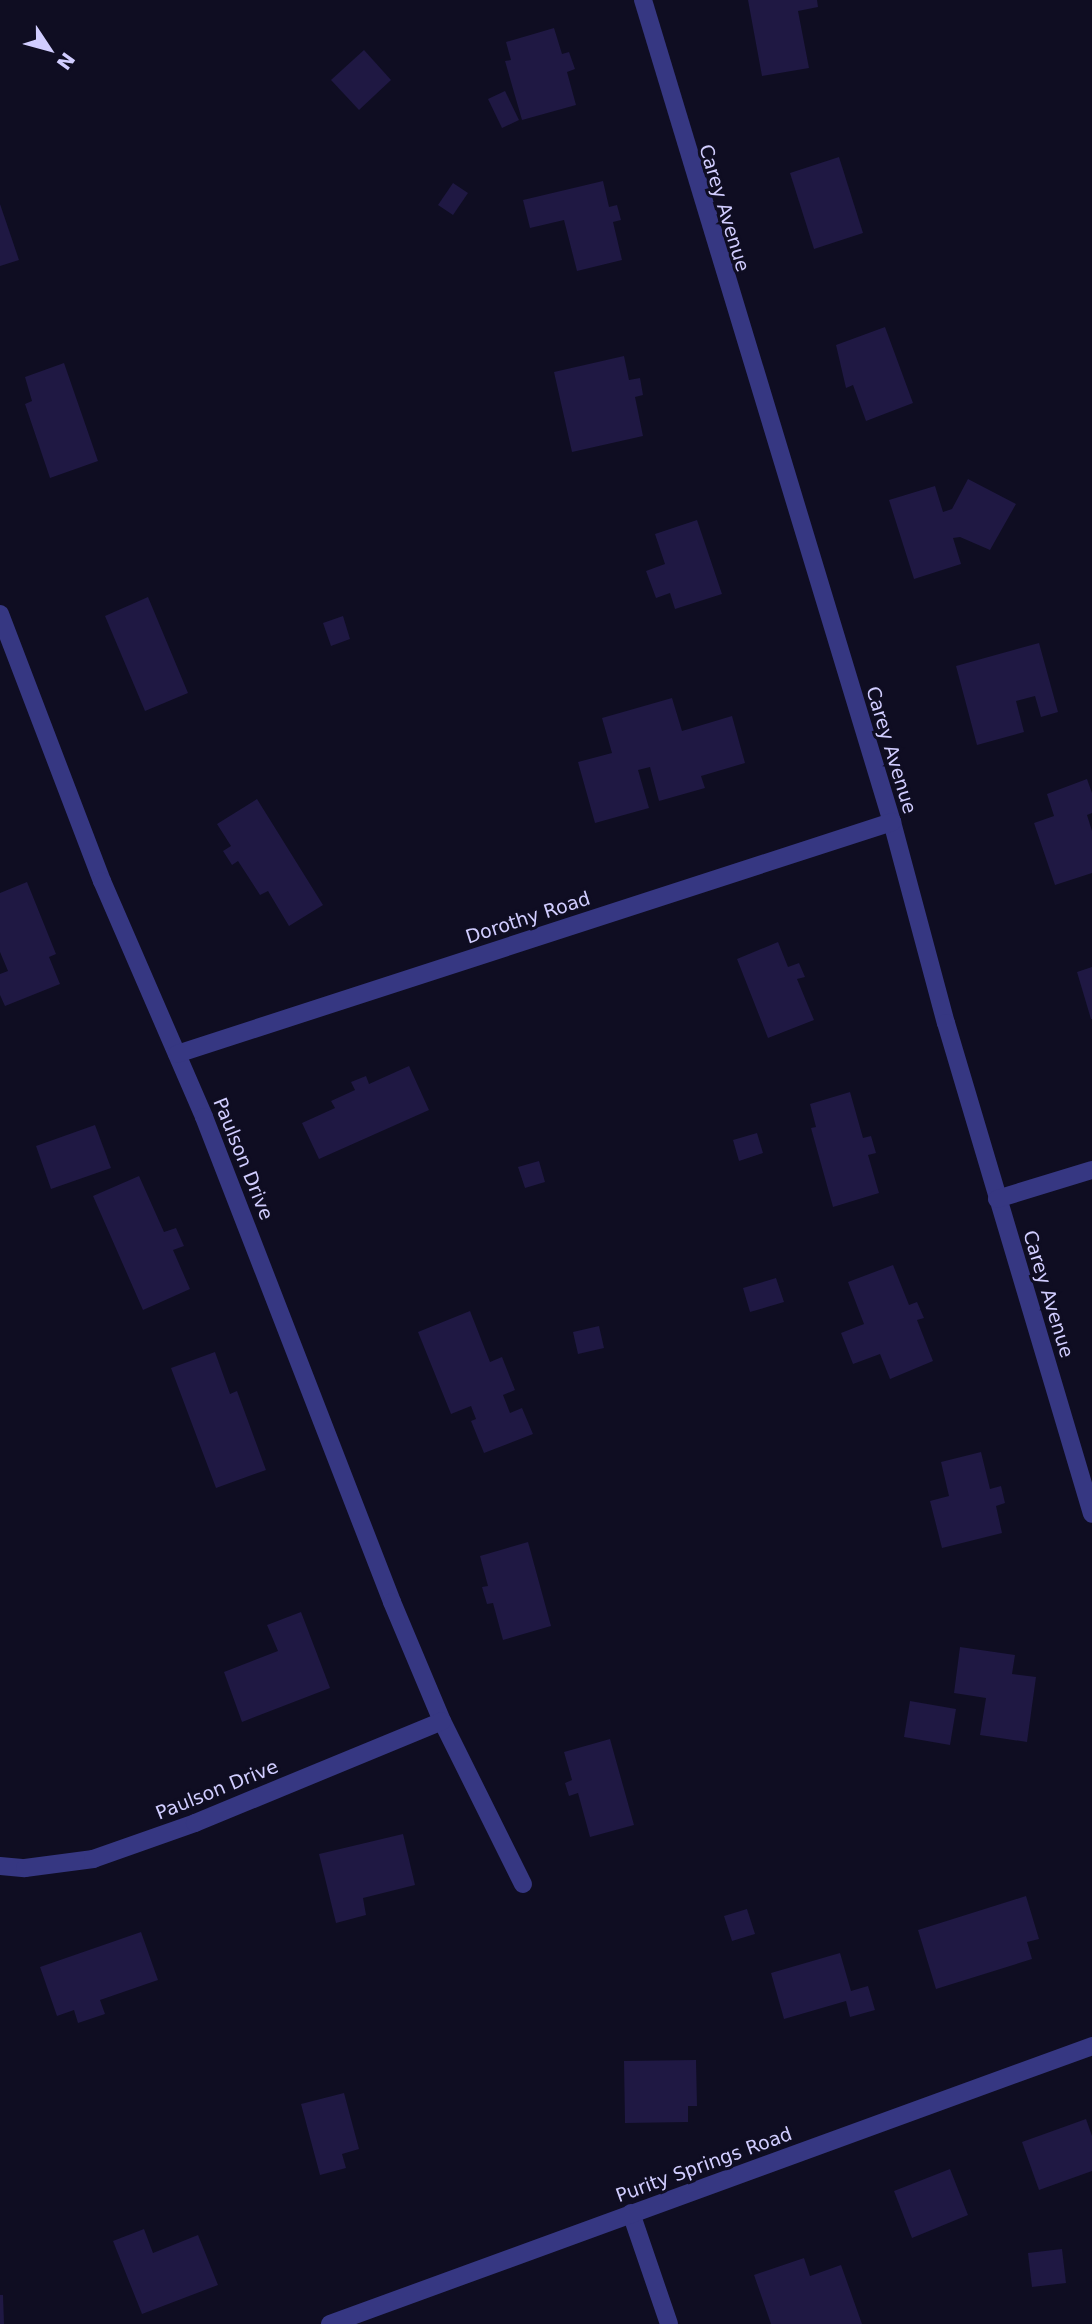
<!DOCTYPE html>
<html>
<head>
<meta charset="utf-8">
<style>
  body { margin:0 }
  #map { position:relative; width:1092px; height:2324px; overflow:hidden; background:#0f0d22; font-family:"DejaVu Sans",sans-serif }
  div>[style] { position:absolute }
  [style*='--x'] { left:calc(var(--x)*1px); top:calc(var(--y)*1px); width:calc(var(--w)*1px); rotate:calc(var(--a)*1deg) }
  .building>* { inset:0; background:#1f1843 }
  .minor>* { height:18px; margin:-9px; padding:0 9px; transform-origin:9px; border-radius:9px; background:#363782 }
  span { translate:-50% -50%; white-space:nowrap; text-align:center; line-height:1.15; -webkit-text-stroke:6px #0f0d22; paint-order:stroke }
  .street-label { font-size:19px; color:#d1cdff }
  .north { position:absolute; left:14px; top:14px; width:70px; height:70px; -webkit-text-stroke:5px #0f0d22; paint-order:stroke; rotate:126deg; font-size:19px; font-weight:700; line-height:28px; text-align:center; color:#d1cdff }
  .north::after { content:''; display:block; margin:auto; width:24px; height:32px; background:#d1cdff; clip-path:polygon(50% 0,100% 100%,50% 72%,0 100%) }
</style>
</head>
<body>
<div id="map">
  <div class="building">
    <div style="clip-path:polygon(748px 0,817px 0,818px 7px,798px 11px,809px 68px,762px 76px)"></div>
    <div style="clip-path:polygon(554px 28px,562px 54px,569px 52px,575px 69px,567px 72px,576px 105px,522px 120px,505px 61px,511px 60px,506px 42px)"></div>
    <div style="clip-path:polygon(364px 50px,391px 80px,359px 110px,331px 80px)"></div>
    <div style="clip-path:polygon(505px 91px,519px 120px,502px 128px,488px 99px)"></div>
    <div style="clip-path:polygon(839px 157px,863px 233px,814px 249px,790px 173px)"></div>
    <div style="clip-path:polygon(603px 181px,609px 207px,617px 205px,621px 220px,613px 222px,622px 260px,577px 271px,564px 220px,530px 228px,523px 200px)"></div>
    <div style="clip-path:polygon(453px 183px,468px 193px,453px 215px,438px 205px)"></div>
    <div style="clip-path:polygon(0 204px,19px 260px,0 266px)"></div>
    <div style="clip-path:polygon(885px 327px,913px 403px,866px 421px,853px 385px,846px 388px,836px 345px)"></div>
    <div style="clip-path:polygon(624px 356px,629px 380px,640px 378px,643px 395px,635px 397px,643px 436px,572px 452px,554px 372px)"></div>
    <div style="clip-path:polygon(64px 363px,98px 461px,50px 478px,25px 404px,32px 401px,25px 377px)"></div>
    <div style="clip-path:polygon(968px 479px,1016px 504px,990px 550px,960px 537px,953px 538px,961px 564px,914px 579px,889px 500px,935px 486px,943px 512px,952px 509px)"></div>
    <div style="clip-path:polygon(697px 520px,722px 594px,675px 609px,670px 593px,656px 598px,646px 571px,665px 564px,655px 534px)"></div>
    <div style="clip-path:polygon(148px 597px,188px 693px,145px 711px,105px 616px)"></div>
    <div style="clip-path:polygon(343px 616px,350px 639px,331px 646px,323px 623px)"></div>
    <div style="clip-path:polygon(1039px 643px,1058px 712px,1041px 717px,1035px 696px,1016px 701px,1024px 732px,977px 745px,956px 666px)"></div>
    <div style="clip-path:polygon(672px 698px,682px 731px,732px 716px,745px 763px,701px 776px,705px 788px,659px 801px,650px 767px,638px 770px,649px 808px,595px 823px,578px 762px,612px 753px,602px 718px)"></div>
    <div style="clip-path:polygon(1087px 779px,1092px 793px,1092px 813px,1087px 815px,1092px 831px,1092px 873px,1055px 885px,1034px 823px,1054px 816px,1047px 794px)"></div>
    <div style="clip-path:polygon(257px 799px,323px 905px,289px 926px,268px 891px,260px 895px,238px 861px,232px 865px,223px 851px,231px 846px,217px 824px)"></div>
    <div style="clip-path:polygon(27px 882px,56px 954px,49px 957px,60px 984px,5px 1006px,0 995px,0 974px,8px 971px,0 952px,0 893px)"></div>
    <div style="clip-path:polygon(778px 942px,788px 967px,799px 963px,805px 977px,797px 979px,814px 1020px,768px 1038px,737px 959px)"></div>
    <div style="clip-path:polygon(1092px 967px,1092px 1019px,1091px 1019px,1077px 972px)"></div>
    <div style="clip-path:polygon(409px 1066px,429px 1110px,319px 1159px,302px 1123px,335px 1108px,331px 1101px,355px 1090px,351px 1082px,366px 1076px,369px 1084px)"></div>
    <div style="clip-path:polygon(850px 1092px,863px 1138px,871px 1136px,876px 1153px,868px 1155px,879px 1193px,833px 1207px,811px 1128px,816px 1127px,810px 1104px)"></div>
    <div style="clip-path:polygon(95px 1125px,111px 1168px,51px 1189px,36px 1146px)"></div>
    <div style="clip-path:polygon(757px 1133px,763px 1153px,739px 1161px,733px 1140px)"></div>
    <div style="clip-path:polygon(539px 1161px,545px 1182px,525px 1188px,518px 1167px)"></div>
    <div style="clip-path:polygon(139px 1176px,164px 1232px,176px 1228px,184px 1246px,173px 1250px,190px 1289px,143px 1310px,93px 1196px)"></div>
    <div style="clip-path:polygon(893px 1265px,909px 1305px,917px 1302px,924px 1318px,917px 1320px,933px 1361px,890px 1379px,880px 1354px,853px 1364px,841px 1333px,864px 1324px,848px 1282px)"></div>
    <div style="clip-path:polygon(776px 1278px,784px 1302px,750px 1312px,743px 1288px)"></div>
    <div style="clip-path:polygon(470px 1311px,490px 1362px,502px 1357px,515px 1390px,503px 1395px,510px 1413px,522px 1408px,533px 1434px,484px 1453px,471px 1421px,476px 1419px,471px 1406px,451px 1414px,418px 1332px)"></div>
    <div style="clip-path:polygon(599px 1326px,604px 1348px,578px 1354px,573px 1332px)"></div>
    <div style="clip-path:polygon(215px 1352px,230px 1394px,237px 1391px,266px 1470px,216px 1488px,171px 1368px)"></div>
    <div style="clip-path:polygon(981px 1452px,990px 1489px,1001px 1486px,1005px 1503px,996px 1506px,1002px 1533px,942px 1548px,930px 1501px,949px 1496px,941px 1462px)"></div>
    <div style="clip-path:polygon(528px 1542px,551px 1626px,503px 1640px,493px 1603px,487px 1604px,482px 1587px,488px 1586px,480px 1556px)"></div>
    <div style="clip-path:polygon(301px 1612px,330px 1688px,242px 1722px,224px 1672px,278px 1651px,267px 1625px)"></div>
    <div style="clip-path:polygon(960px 1647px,1015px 1655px,1012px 1674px,1036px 1677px,1027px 1742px,980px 1735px,986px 1698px,954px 1693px)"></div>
    <div style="clip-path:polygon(910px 1701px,956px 1709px,950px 1745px,904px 1737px)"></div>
    <div style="clip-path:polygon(610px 1739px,634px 1825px,590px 1837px,578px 1793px,569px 1796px,565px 1783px,572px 1780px,564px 1752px)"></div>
    <div style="clip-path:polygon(403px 1834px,415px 1885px,363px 1898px,366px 1915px,336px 1923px,319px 1854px)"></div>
    <div style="clip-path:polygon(1026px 1896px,1039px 1939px,1027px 1942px,1032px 1959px,936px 1989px,918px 1930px)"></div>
    <div style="clip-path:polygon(747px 1909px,755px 1934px,732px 1941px,724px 1916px)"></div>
    <div style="clip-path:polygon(141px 1932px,158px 1980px,100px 2000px,105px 2014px,78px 2023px,74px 2010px,57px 2016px,40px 1967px)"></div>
    <div style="clip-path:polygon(840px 1953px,851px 1991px,868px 1986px,875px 2010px,850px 2017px,846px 2001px,784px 2019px,771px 1973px)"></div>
    <div style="clip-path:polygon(696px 2060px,697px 2106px,688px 2106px,688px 2122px,625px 2123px,624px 2061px)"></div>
    <div style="clip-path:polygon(344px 2093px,359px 2149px,342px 2154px,346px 2168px,320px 2175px,301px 2104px)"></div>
    <div style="clip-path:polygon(1086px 2119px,1092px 2136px,1092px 2171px,1039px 2190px,1022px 2142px)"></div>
    <div style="clip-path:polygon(950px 2169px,968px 2215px,912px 2238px,894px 2191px)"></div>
    <div style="clip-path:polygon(144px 2229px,153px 2253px,198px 2235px,218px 2285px,142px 2314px,113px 2241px)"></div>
    <div style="clip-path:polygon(1062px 2249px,1066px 2283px,1032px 2287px,1028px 2253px)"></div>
    <div style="clip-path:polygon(804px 2258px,810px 2276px,841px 2265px,862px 2324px,771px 2324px,754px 2275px)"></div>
    <div style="clip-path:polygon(0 2295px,3px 2295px,4px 2324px,0 2324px)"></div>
  </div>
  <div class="minor">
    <div style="--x:643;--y:0;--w:859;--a:73.15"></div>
    <div style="--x:892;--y:822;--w:208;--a:75"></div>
    <div style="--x:946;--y:1023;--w:512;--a:73.44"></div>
    <div style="--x:0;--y:614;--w:286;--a:69.1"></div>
    <div style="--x:102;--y:881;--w:257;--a:66.6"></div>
    <div style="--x:204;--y:1117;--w:520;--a:68.81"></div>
    <div style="--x:392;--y:1602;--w:129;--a:67.2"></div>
    <div style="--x:442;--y:1721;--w:182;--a:63.6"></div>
    <div style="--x:177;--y:1054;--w:752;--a:-17.98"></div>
    <div style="--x:997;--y:1199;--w:99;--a:-17"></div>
    <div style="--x:0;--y:1866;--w:25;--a:5"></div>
    <div style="--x:25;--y:1868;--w:69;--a:-7.5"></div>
    <div style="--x:93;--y:1859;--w:108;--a:-19.4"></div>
    <div style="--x:195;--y:1823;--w:267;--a:-22.4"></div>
    <div style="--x:631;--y:2213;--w:117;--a:71.1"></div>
    <div style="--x:330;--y:2324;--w:811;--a:-20.04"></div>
  </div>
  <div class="street-label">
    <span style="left:724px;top:208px;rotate:73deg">Carey Avenue</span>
    <span style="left:891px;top:750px;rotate:73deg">Carey Avenue</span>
    <span style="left:528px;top:918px;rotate:-18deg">Dorothy Road</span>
    <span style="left:243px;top:1159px;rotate:68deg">Paulson Drive</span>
    <span style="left:1048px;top:1294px;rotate:73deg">Carey Avenue</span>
    <span style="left:217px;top:1790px;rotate:-22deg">Paulson Drive</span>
    <span style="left:704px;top:2165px;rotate:-20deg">Purity Springs Road</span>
  </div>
  <div class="north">N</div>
</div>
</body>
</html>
